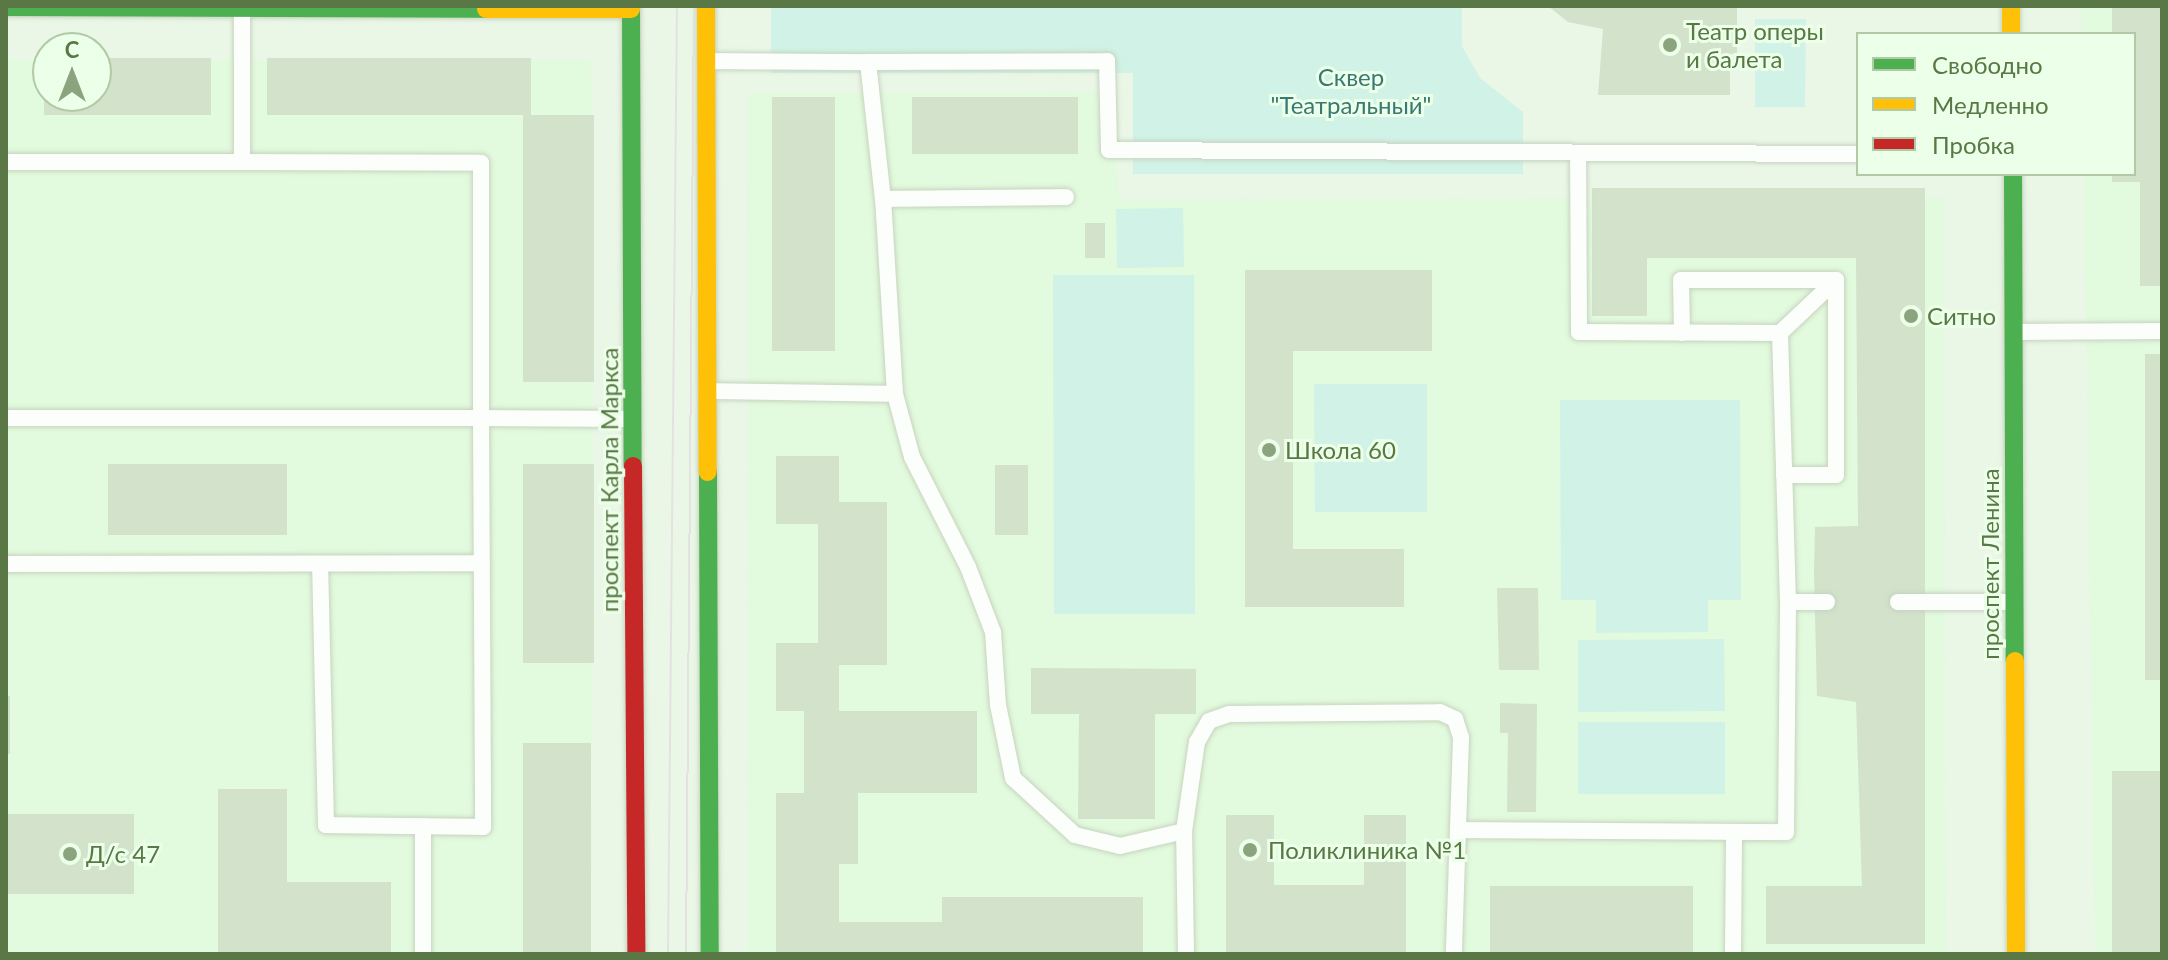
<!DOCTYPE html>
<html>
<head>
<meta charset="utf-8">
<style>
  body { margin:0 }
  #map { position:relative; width:2168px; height:960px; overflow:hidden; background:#eaf7e7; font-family:Lato,sans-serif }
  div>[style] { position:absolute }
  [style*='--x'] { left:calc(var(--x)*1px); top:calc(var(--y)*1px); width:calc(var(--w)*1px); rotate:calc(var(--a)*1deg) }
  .residential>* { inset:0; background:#e2fadd }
  .green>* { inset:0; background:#d1f2e6 }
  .building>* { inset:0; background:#d2e2cb }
  .roads { filter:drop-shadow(0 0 2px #c6d4bf) drop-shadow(0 0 2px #c6d4bf) }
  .lane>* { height:16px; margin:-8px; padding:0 8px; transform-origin:8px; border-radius:8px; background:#fcfefb }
  .fast>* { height:18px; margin:-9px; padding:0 9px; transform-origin:9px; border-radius:9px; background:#4caf50 }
  .slow>* { height:18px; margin:-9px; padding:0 9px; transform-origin:9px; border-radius:9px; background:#ffc107 }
  .jam>* { height:18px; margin:-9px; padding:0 9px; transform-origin:9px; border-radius:9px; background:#c62828 }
  .tram>* { height:2px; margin:-1px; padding:0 1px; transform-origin:1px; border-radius:1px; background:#e4e2e0 }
  .dots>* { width:22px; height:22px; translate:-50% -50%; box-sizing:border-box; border:4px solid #ecffe9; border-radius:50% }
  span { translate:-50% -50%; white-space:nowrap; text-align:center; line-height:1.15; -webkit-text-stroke:6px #ecffe9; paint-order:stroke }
  .poi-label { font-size:24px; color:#597845 }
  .left { translate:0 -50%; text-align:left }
  .park-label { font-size:24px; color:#397975 }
  .street-label { font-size:24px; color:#597845 }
  .frame { position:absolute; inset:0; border:8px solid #597845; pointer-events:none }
  .legend { position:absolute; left:1856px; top:32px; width:280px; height:144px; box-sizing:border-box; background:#ecffe9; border:2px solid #b1c9a7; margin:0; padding:10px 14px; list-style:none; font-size:24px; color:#597845 }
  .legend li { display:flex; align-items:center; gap:16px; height:40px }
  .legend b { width:40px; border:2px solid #b1c9a7 }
  .north { position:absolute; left:32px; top:32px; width:80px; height:80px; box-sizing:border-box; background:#ecffe9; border:2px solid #b1c9a7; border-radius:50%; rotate:0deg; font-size:22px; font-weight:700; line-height:32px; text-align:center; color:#597845 }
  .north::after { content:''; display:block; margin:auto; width:28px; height:36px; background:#8ca47e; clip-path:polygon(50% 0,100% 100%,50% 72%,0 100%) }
</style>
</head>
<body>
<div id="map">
  <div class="residential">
    <div style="clip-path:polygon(2081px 6px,2162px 6px,2162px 954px,2095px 954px,2084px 174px,2134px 174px,2134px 34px,2082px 34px)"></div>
    <div style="clip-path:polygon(591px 59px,592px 954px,6px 954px,6px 60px,48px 60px,48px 96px,96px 96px,96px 60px)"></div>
    <div style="clip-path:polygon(1117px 92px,1118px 199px,1944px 198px,1946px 954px,748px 954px,747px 93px)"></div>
  </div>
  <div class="green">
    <div style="clip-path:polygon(771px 6px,1462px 6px,1462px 46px,1480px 78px,1523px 112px,1523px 174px,1133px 174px,1133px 73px,771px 73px)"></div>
    <div style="clip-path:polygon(1755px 19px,1806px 19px,1805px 107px,1755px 107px)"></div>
    <div style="clip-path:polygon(1183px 208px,1184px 267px,1117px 268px,1116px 209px)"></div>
    <div style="clip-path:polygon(1053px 275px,1194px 275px,1195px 614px,1054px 614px)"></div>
    <div style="clip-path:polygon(1314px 384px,1427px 384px,1427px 512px,1315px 512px)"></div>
    <div style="clip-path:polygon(1560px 400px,1740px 400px,1741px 600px,1708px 600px,1708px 632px,1596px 633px,1596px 600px,1561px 600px)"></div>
    <div style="clip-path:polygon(1724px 639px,1725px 711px,1578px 712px,1578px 640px)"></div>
    <div style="clip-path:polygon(1578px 722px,1725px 722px,1725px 794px,1578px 794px)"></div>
  </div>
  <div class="building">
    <div style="clip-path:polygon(1548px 6px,1737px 6px,1737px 54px,1730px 54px,1730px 95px,1598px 95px,1603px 29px,1568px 22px)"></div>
    <div style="clip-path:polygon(2112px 6px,2162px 6px,2162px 286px,2140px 286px,2140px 182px,2112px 182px,2112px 174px,2134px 174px,2134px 34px,2112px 34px)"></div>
    <div style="clip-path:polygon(44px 58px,48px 96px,96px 96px,96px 58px,211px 58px,211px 115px,44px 115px)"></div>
    <div style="clip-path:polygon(267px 58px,531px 58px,531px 115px,594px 115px,594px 382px,523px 382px,523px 115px,267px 115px)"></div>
    <div style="clip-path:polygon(772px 97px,835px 97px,835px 351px,772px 351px)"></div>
    <div style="clip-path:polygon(912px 97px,1078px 97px,1078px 154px,912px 154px)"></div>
    <div style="clip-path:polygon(1592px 188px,1925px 188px,1925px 944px,1766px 944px,1766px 886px,1862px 886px,1856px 702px,1817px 696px,1814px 572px,1815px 527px,1858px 526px,1856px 258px,1647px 258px,1647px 316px,1592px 316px)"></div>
    <div style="clip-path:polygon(1085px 223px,1105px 223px,1105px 258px,1085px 258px)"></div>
    <div style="clip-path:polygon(1245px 270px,1432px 270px,1432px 351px,1293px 351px,1293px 549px,1404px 549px,1404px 607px,1245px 607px)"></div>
    <div style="clip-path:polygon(2145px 354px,2162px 354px,2162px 680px,2145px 680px)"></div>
    <div style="clip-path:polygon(776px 456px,839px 456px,839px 502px,887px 502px,887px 665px,839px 665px,839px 711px,977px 711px,977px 793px,858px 793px,858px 864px,839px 864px,839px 922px,942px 922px,942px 897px,1143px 897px,1143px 954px,776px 954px,776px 793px,804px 793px,804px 711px,776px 711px,776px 643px,818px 643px,818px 524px,776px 524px)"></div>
    <div style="clip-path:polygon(108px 464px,287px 464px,287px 535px,108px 535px)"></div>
    <div style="clip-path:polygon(523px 464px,594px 464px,594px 663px,523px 663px)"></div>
    <div style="clip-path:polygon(995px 465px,1028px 465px,1028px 535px,995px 535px)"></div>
    <div style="clip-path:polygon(1497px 588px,1538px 588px,1539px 670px,1499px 670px)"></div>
    <div style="clip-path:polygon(1031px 668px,1196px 669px,1196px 714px,1155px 714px,1155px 819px,1078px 819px,1079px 714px,1031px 714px)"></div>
    <div style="clip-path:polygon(6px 696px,10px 696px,10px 754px,6px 754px)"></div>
    <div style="clip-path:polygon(1500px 703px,1537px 704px,1536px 812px,1507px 812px,1508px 733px,1500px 733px)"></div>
    <div style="clip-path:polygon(523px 743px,591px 743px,591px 954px,523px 954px)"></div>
    <div style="clip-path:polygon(2112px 771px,2162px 771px,2162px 954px,2112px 954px)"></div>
    <div style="clip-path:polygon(218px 789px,287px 789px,287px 882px,391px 882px,391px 954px,218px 954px)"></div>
    <div style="clip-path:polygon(6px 814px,134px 814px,134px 894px,6px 894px)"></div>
    <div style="clip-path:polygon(1226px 815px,1274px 815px,1274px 885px,1364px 885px,1364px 815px,1406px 815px,1406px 953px,1226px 953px)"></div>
    <div style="clip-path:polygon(1490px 886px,1693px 886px,1693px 954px,1490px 954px)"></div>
  </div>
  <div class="roads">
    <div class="lane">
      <div style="--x:708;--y:61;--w:160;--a:0.4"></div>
      <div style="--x:868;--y:62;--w:138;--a:83.8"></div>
      <div style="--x:883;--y:199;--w:183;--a:-0.6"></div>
      <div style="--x:868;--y:62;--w:239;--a:-0.2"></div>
      <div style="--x:1107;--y:61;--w:89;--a:88.7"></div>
      <div style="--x:1109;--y:150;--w:749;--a:0.31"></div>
      <div style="--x:6;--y:162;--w:236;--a:0"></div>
      <div style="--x:242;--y:162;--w:154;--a:-90"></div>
      <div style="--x:242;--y:162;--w:239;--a:0.2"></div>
      <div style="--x:481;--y:163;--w:255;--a:90"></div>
      <div style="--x:481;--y:418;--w:152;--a:0.4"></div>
      <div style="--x:2015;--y:332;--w:147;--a:-0.4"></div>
      <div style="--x:1682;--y:333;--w:53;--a:-91.1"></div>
      <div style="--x:1681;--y:280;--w:155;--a:0"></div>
      <div style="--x:1836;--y:280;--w:77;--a:136.6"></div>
      <div style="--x:708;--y:391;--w:187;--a:0.9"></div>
      <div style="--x:895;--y:394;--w:195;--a:-93.5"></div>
      <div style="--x:895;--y:394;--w:65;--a:74.9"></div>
      <div style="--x:912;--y:457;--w:123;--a:63"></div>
      <div style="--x:968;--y:567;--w:70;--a:69"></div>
      <div style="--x:993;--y:632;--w:73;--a:86.1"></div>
      <div style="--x:998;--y:705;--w:75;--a:78.4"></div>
      <div style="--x:1013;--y:778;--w:84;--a:42.6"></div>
      <div style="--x:1075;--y:835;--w:46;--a:13.7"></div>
      <div style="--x:1120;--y:846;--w:66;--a:-13.2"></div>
      <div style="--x:6;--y:418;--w:475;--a:0"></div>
      <div style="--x:481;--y:418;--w:409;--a:89.7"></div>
      <div style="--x:483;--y:827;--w:157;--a:-179.3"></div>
      <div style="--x:326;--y:825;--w:259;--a:-91.3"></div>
      <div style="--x:1784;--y:475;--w:52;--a:0"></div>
      <div style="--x:1836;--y:475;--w:195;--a:-90"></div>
      <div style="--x:6;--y:564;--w:476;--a:-0.1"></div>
      <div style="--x:1788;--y:602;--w:39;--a:0"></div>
      <div style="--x:1898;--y:602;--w:115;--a:0"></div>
      <div style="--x:423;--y:826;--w:128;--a:90"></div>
      <div style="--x:1459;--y:830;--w:327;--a:0.4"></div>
      <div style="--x:1786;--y:832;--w:230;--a:-89.5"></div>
      <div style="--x:1788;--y:602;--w:269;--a:-91.7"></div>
      <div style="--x:1780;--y:333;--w:201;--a:-179.7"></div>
      <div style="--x:1579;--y:332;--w:179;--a:-90.3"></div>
      <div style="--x:1186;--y:954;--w:123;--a:-90.9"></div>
      <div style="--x:1184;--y:831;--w:90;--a:-81.7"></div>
      <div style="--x:1197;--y:742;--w:24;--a:-60"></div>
      <div style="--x:1209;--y:721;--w:21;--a:-19"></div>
      <div style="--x:1229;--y:714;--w:211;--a:-0.5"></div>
      <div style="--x:1440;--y:712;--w:17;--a:25"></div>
      <div style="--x:1455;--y:719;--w:20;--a:72"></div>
      <div style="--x:1461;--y:738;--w:216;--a:91.9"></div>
      <div style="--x:1733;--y:954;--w:122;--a:-89.5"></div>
    </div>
    <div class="fast">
      <div style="--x:631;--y:6;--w:460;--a:89.8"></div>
      <div style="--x:6;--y:7;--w:480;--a:0.2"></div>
      <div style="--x:2013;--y:174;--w:487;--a:89.8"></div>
      <div style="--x:708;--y:472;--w:482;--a:89.8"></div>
    </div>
    <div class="slow">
      <div style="--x:706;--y:6;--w:466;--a:89.8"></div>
      <div style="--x:2011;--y:6;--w:28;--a:90"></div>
      <div style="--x:486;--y:9;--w:145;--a:0"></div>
      <div style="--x:2015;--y:661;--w:293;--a:89.8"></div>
    </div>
    <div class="jam">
      <div style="--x:633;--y:466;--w:488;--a:89.6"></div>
    </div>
  </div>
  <div class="tram">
    <div style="--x:668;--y:954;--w:948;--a:-89.46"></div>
    <div style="--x:686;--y:954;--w:948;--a:-89.52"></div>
  </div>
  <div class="dots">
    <div style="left:1670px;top:45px;background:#8ca47e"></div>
    <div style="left:1911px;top:316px;background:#8ca47e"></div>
    <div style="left:1269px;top:450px;background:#8ca47e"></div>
    <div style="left:1250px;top:850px;background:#8ca47e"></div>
    <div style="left:70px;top:854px;background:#8ca47e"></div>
  </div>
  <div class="poi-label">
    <span class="left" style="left:1686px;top:45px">Театр оперы<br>и балета</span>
    <span class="left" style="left:1927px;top:316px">Ситно</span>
    <span class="left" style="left:1285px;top:450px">Школа 60</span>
    <span class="left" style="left:1268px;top:850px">Поликлиника №1</span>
    <span class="left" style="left:86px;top:854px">Д/с 47</span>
  </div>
  <div class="park-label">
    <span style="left:1351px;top:91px">Сквер<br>"Театральный"</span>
  </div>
  <div class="street-label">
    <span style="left:609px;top:480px;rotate:-90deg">проспект Карла Маркса</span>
    <span style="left:1990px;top:564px;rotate:-90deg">проспект Ленина</span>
  </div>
  <div class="frame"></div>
  <ul class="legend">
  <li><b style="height:10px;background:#4caf50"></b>Свободно</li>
  <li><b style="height:10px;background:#ffc107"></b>Медленно</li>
  <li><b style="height:10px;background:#c62828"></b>Пробка</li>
  </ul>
  <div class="north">С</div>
</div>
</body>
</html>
